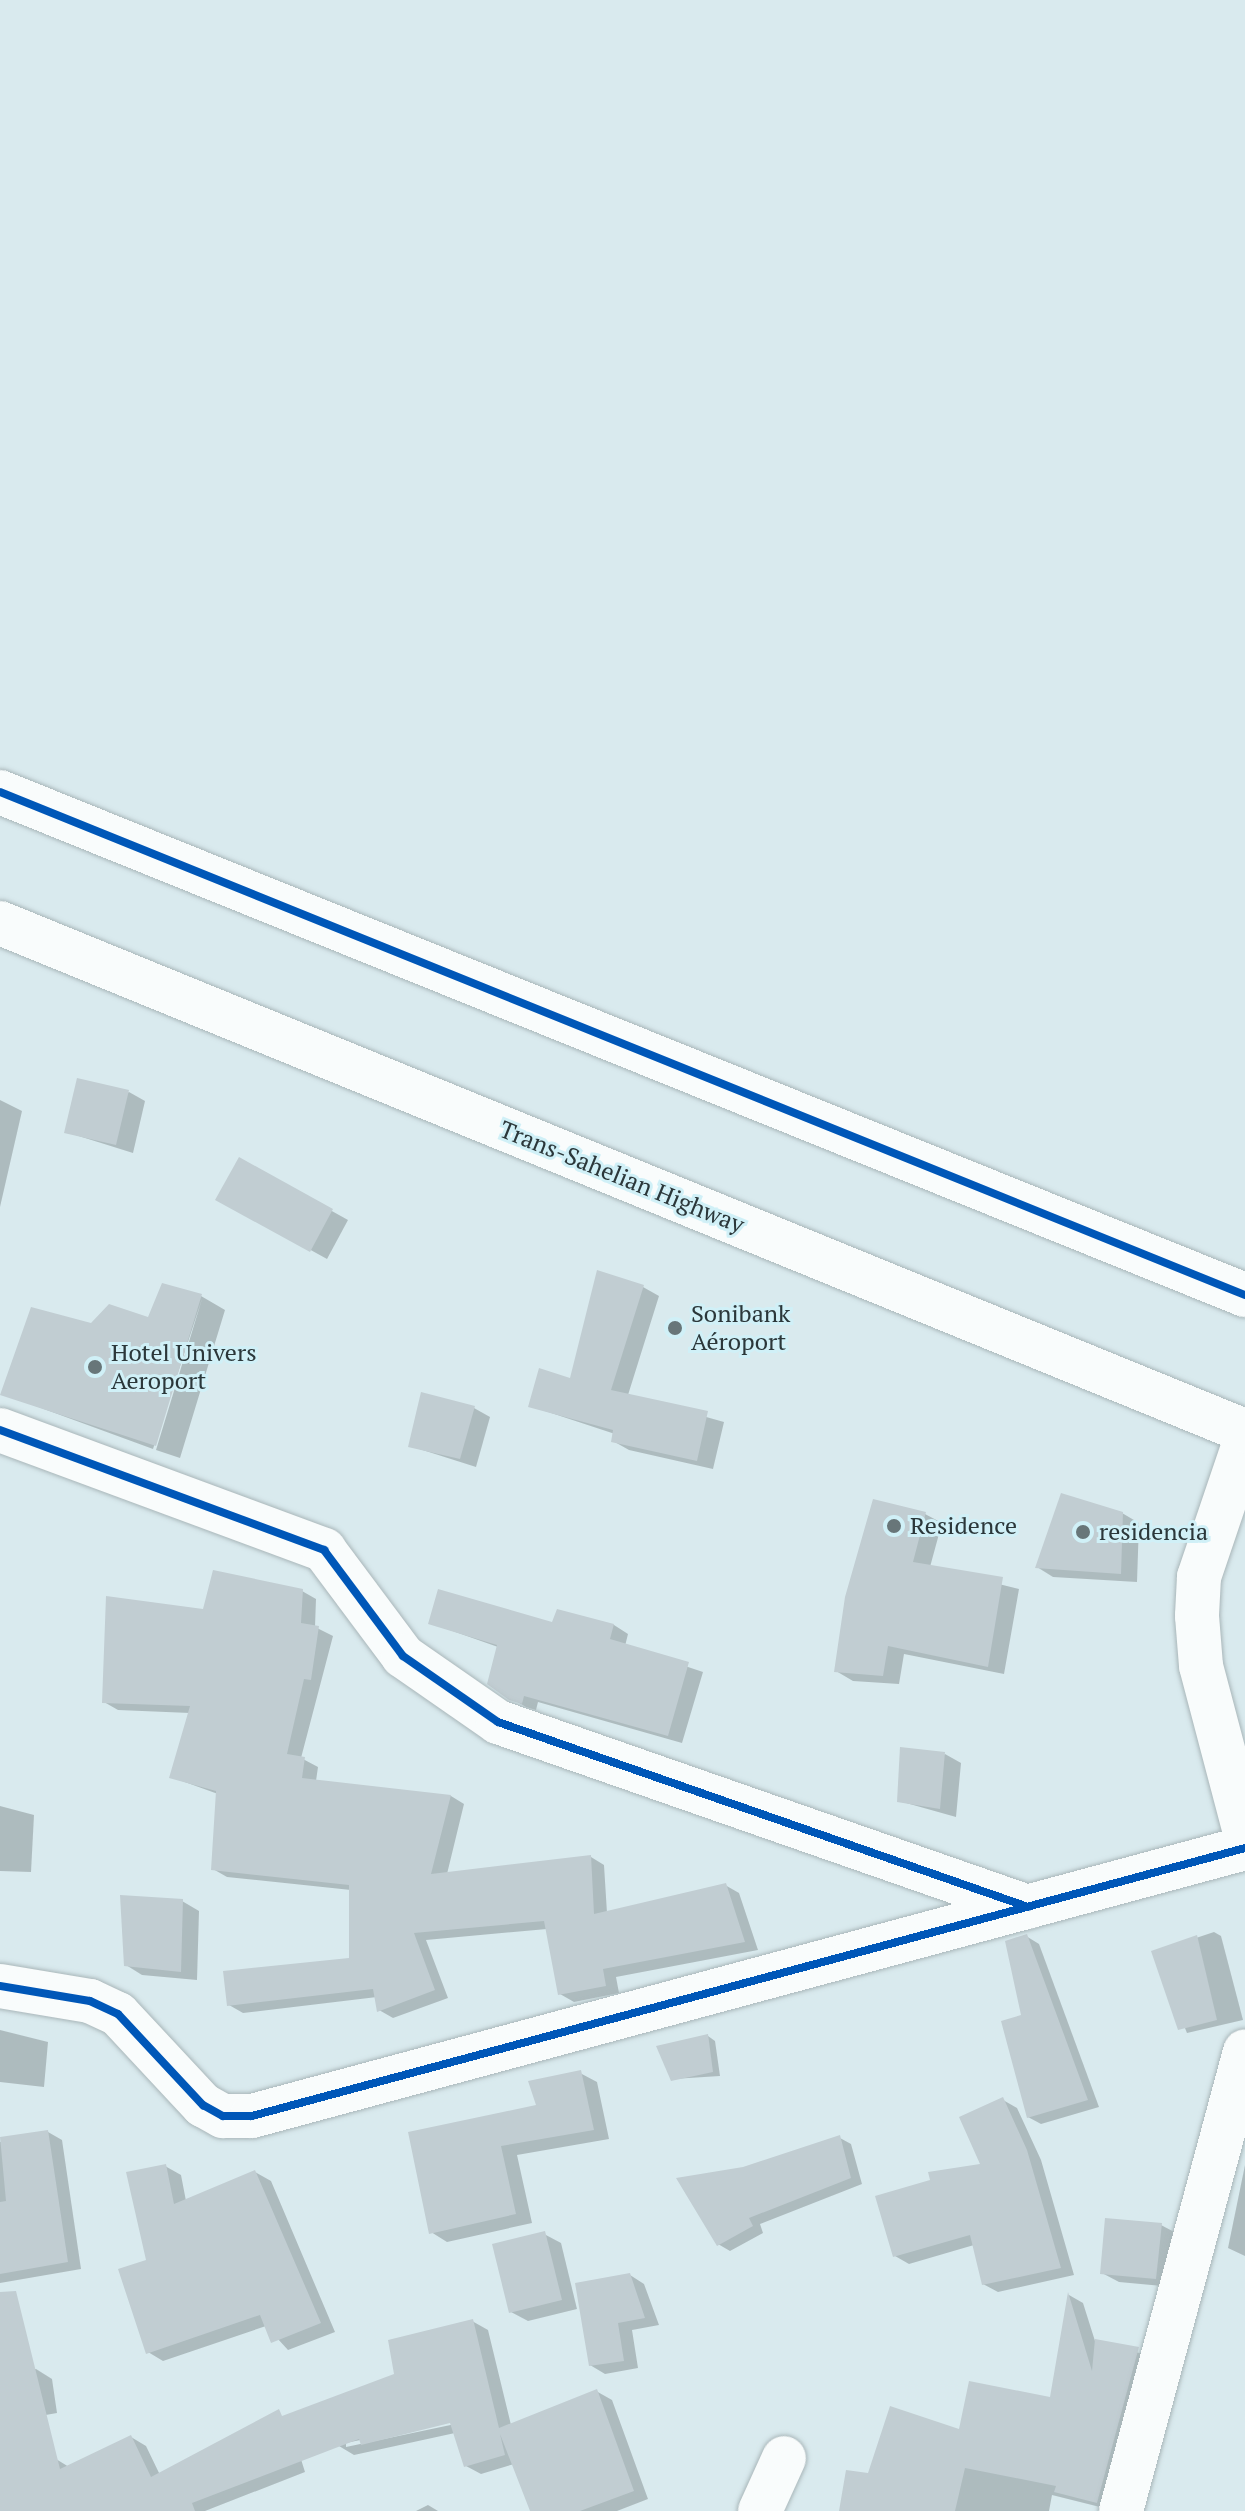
<!DOCTYPE html>
<html>
<head>
<meta charset="utf-8">
<style>
  body { margin:0 }
  #map { position:relative; width:1245px; height:2511px; overflow:hidden; background:#d9eaee; font-family:"PT Serif",serif }
  div>[style] { position:absolute }
  [style*='--x'] { left:calc(var(--x)*1px); top:calc(var(--y)*1px); width:calc(var(--w)*1px); rotate:calc(var(--a)*1deg) }
  .shadow>* { inset:0; background:#0003 }
  .building>* { inset:0; background:#c1cdd2 }
  .roads { filter:drop-shadow(0 0 2px #a9b6b9) drop-shadow(0 0 2px #a9b6b9) }
  .street>* { height:44px; margin:-22px; padding:0 22px; transform-origin:22px; border-radius:22px; background:#f9fcfc }
  .highway>* { height:44px; margin:-22px; padding:0 22px; transform-origin:22px; border-radius:22px; background:#f9fcfc }
  .cycleway>* { height:8px; margin:-4px; padding:0 4px; transform-origin:4px; border-radius:4px; background:#0057b8 }
  .dots>* { width:22px; height:22px; translate:-50% -50%; box-sizing:border-box; border:4px solid #d0f0f7; border-radius:50% }
  span { translate:-50% -50%; white-space:nowrap; text-align:center; line-height:1.15; -webkit-text-stroke:6px #d0f0f7; paint-order:stroke }
  .street-label { font-size:24px; color:#2b373a }
  .poi-label { font-size:24px; color:#2b373a }
  .left { translate:0 -50%; text-align:left }
</style>
</head>
<body>
<div id="map">
  <div class="shadow">
    <div style="clip-path:polygon(129px 1092px,145px 1101px,133px 1153px,66px 1132px)"></div>
    <div style="clip-path:polygon(0 1100px,22px 1111px,0 1207px)"></div>
    <div style="clip-path:polygon(240px 1160px,348px 1220px,327px 1259px,218px 1199px)"></div>
    <div style="clip-path:polygon(643px 1287px,659px 1296px,628px 1395px,724px 1422px,713px 1469px,629px 1450px,613px 1441px,615px 1434px,530px 1406px,571px 1381px)"></div>
    <div style="clip-path:polygon(201px 1296px,225px 1310px,180px 1458px,156px 1450px,202px 1299px,153px 1449px,3px 1394px,92px 1325px,150px 1320px)"></div>
    <div style="clip-path:polygon(474px 1408px,490px 1417px,476px 1467px,410px 1446px)"></div>
    <div style="clip-path:polygon(1122px 1513px,1139px 1523px,1137px 1582px,1053px 1577px,1037px 1567px)"></div>
    <div style="clip-path:polygon(925px 1514px,942px 1523px,930px 1567px,1019px 1589px,1004px 1674px,904px 1654px,899px 1684px,853px 1681px,836px 1671px)"></div>
    <div style="clip-path:polygon(302px 1591px,316px 1599px,315px 1627px,333px 1636px,301px 1758px,318px 1767px,316px 1781px,451px 1796px,464px 1804px,447px 1874px,591px 1857px,604px 1865px,607px 1913px,725px 1885px,739px 1893px,758px 1950px,616px 1977px,619px 1993px,574px 2002px,560px 1994px,547px 1929px,426px 1940px,448px 1998px,393px 2018px,379px 2010px,377px 1997px,243px 2013px,229px 2005px,351px 1959px,351px 1890px,227px 1877px,213px 1869px,218px 1794px,171px 1777px,190px 1713px,118px 1710px,104px 1702px,205px 1611px)"></div>
    <div style="clip-path:polygon(558px 1611px,614px 1625px,628px 1634px,625px 1646px,703px 1672px,682px 1743px,538px 1702px,536px 1710px,526px 1707px,511px 1698px,498px 1647px,430px 1623px,554px 1625px)"></div>
    <div style="clip-path:polygon(945px 1754px,961px 1763px,956px 1817px,899px 1801px)"></div>
    <div style="clip-path:polygon(0 1806px,34px 1815px,31px 1872px,0 1871px)"></div>
    <div style="clip-path:polygon(182px 1901px,199px 1911px,197px 1980px,142px 1975px,126px 1965px)"></div>
    <div style="clip-path:polygon(1214px 1932px,1221px 1936px,1243px 2020px,1187px 2033px,1154px 1952px)"></div>
    <div style="clip-path:polygon(1026px 1936px,1039px 1944px,1099px 2107px,1041px 2124px,1028px 2117px)"></div>
    <div style="clip-path:polygon(0 2030px,48px 2042px,44px 2087px,0 2082px)"></div>
    <div style="clip-path:polygon(708px 2036px,715px 2041px,720px 2076px,673px 2079px)"></div>
    <div style="clip-path:polygon(580px 2073px,597px 2082px,609px 2139px,517px 2155px,532px 2223px,447px 2242px,431px 2232px,410px 2134px,538px 2107px)"></div>
    <div style="clip-path:polygon(1003px 2100px,1017px 2108px,1041px 2160px,1074px 2275px,998px 2292px,983px 2284px,974px 2245px,909px 2264px,895px 2256px,983px 2165px)"></div>
    <div style="clip-path:polygon(48px 2132px,62px 2140px,81px 2269px,0 2283px,0 2142px)"></div>
    <div style="clip-path:polygon(840px 2138px,851px 2144px,862px 2184px,760px 2224px,763px 2233px,730px 2251px,718px 2244px,744px 2169px)"></div>
    <div style="clip-path:polygon(1245px 2165px,1245px 2256px,1228px 2248px)"></div>
    <div style="clip-path:polygon(165px 2166px,181px 2175px,186px 2201px,255px 2172px,271px 2181px,335px 2332px,288px 2350px,266px 2326px,163px 2361px,148px 2352px)"></div>
    <div style="clip-path:polygon(1161px 2225px,1178px 2234px,1173px 2287px,1119px 2282px,1102px 2273px)"></div>
    <div style="clip-path:polygon(544px 2234px,561px 2243px,577px 2309px,528px 2321px,511px 2312px)"></div>
    <div style="clip-path:polygon(630px 2275px,644px 2284px,659px 2325px,632px 2330px,638px 2368px,605px 2374px,590px 2365px)"></div>
    <div style="clip-path:polygon(1069px 2295px,1083px 2303px,1095px 2341px,1154px 2357px,1112px 2510px,1052px 2495px,1049px 2511px,846px 2511px,869px 2475px,1052px 2399px)"></div>
    <div style="clip-path:polygon(evenodd,472px 2321px,488px 2330px,511px 2425px,596px 2391px,612px 2400px,648px 2499px,617px 2511px,532px 2511px,514px 2464px,481px 2474px,466px 2466px,455px 2433px,354px 2455px,339px 2446px,396px 2375px,472px 2321px,459px 2419px,460px 2423px,346px 2447px,346px 2443px,459px 2419px)"></div>
    <div style="clip-path:polygon(36px 2369px,52px 2379px,57px 2413px,0 2423px,0 2374px)"></div>
    <div style="clip-path:polygon(289px 2421px,305px 2472px,205px 2511px,0 2511px,0 2474px,56px 2459px,69px 2467px,131px 2437px,146px 2446px,160px 2475px)"></div>
    <div style="clip-path:polygon(428px 2505px,438px 2511px,416px 2511px)"></div>
  </div>
  <div class="building">
    <div style="clip-path:polygon(77px 1078px,129px 1090px,116px 1145px,64px 1133px)"></div>
    <div style="clip-path:polygon(239px 1157px,333px 1209px,310px 1252px,215px 1200px)"></div>
    <div style="clip-path:polygon(597px 1270px,644px 1285px,611px 1390px,708px 1411px,697px 1461px,611px 1442px,613px 1430px,528px 1407px,539px 1368px,570px 1378px)"></div>
    <div style="clip-path:polygon(162px 1283px,202px 1294px,156px 1446px,0 1395px,31px 1307px,91px 1323px,109px 1304px,148px 1317px)"></div>
    <div style="clip-path:polygon(421px 1392px,475px 1406px,460px 1459px,408px 1447px)"></div>
    <div style="clip-path:polygon(1061px 1493px,1123px 1512px,1121px 1574px,1035px 1568px)"></div>
    <div style="clip-path:polygon(873px 1499px,926px 1512px,913px 1562px,1003px 1577px,988px 1667px,888px 1646px,883px 1676px,834px 1672px,845px 1597px)"></div>
    <div style="clip-path:polygon(213px 1570px,303px 1589px,301px 1623px,319px 1626px,311px 1680px,304px 1679px,287px 1754px,305px 1757px,302px 1778px,451px 1795px,431px 1874px,591px 1855px,594px 1914px,726px 1883px,745px 1942px,603px 1969px,606px 1986px,558px 1995px,544px 1921px,414px 1933px,435px 1990px,377px 2012px,373px 1989px,227px 2006px,223px 1971px,349px 1958px,349px 1885px,211px 1870px,216px 1791px,169px 1778px,190px 1706px,102px 1703px,106px 1596px,203px 1609px)"></div>
    <div style="clip-path:polygon(438px 1589px,552px 1622px,557px 1609px,614px 1624px,610px 1639px,689px 1662px,668px 1736px,524px 1696px,522px 1704px,509px 1700px,487px 1684px,497px 1645px,428px 1624px)"></div>
    <div style="clip-path:polygon(900px 1747px,945px 1752px,940px 1809px,897px 1802px)"></div>
    <div style="clip-path:polygon(120px 1895px,183px 1899px,181px 1972px,124px 1966px)"></div>
    <div style="clip-path:polygon(1027px 1934px,1088px 2100px,1027px 2118px,1001px 2021px,1021px 2015px,1005px 1941px)"></div>
    <div style="clip-path:polygon(1197px 1935px,1217px 2020px,1178px 2030px,1151px 1951px)"></div>
    <div style="clip-path:polygon(708px 2034px,713px 2072px,671px 2081px,656px 2046px)"></div>
    <div style="clip-path:polygon(581px 2070px,594px 2130px,501px 2146px,516px 2214px,429px 2234px,408px 2132px,536px 2105px,528px 2081px)"></div>
    <div style="clip-path:polygon(1003px 2097px,1027px 2150px,1061px 2268px,982px 2285px,970px 2235px,893px 2257px,875px 2196px,930px 2180px,928px 2172px,980px 2164px,959px 2117px)"></div>
    <div style="clip-path:polygon(48px 2130px,68px 2262px,0 2274px,0 2202px,6px 2201px,0 2137px)"></div>
    <div style="clip-path:polygon(840px 2135px,851px 2178px,749px 2218px,753px 2226px,717px 2246px,676px 2178px,743px 2167px)"></div>
    <div style="clip-path:polygon(166px 2164px,174px 2204px,255px 2170px,321px 2323px,271px 2343px,260px 2315px,146px 2354px,118px 2269px,146px 2260px,126px 2172px)"></div>
    <div style="clip-path:polygon(1105px 2218px,1162px 2223px,1156px 2279px,1100px 2274px)"></div>
    <div style="clip-path:polygon(545px 2231px,562px 2300px,509px 2313px,492px 2244px)"></div>
    <div style="clip-path:polygon(630px 2273px,645px 2318px,618px 2323px,624px 2361px,589px 2366px,575px 2283px)"></div>
    <div style="clip-path:polygon(16px 2291px,60px 2469px,131px 2435px,151px 2477px,279px 2409px,282px 2416px,394px 2374px,388px 2340px,473px 2319px,499px 2428px,597px 2389px,634px 2491px,580px 2511px,530px 2511px,500px 2434px,505px 2455px,464px 2467px,450px 2423px,361px 2445px,359px 2439px,192px 2503px,195px 2511px,0 2511px,0 2292px)"></div>
    <div style="clip-path:polygon(1068px 2292px,1092px 2371px,1095px 2339px,1139px 2347px,1097px 2503px,1054px 2492px,1056px 2486px,965px 2468px,955px 2511px,839px 2511px,846px 2470px,868px 2473px,890px 2406px,959px 2429px,969px 2381px,1050px 2397px)"></div>
  </div>
  <div class="roads">
    <div class="street">
      <div style="--x:0;--y:792;--w:1343;--a:22"></div>
      <div style="--x:0;--y:1430;--w:346;--a:20.3"></div>
      <div style="--x:324;--y:1550;--w:132;--a:53.3"></div>
      <div style="--x:403;--y:1656;--w:116;--a:34.8"></div>
      <div style="--x:498;--y:1722;--w:561;--a:19.24"></div>
      <div style="--x:1245;--y:1441;--w:144;--a:108.7"></div>
      <div style="--x:1199;--y:1577;--w:39;--a:93"></div>
      <div style="--x:1197;--y:1616;--w:50;--a:85.4"></div>
      <div style="--x:1201;--y:1666;--w:172;--a:75.2"></div>
      <div style="--x:0;--y:1986;--w:91;--a:9.5"></div>
      <div style="--x:90;--y:2001;--w:31;--a:25"></div>
      <div style="--x:118;--y:2014;--w:125;--a:47"></div>
      <div style="--x:203;--y:2105;--w:23;--a:29"></div>
      <div style="--x:223;--y:2116;--w:29;--a:0"></div>
      <div style="--x:252;--y:2116;--w:1029;--a:-15.1"></div>
      <div style="--x:760;--y:2511;--w:58;--a:-65.6"></div>
      <div style="--x:1121;--y:2511;--w:476;--a:-74.9"></div>
    </div>
    <div class="highway">
      <div style="--x:0;--y:923;--w:1345;--a:22.2"></div>
    </div>
  </div>
  <div class="cycleway">
    <div style="--x:0;--y:792;--w:1343;--a:22"></div>
    <div style="--x:0;--y:1430;--w:346;--a:20.3"></div>
    <div style="--x:324;--y:1550;--w:132;--a:53.3"></div>
    <div style="--x:403;--y:1656;--w:116;--a:34.8"></div>
    <div style="--x:498;--y:1722;--w:561;--a:19.24"></div>
    <div style="--x:0;--y:1986;--w:91;--a:9.5"></div>
    <div style="--x:90;--y:2001;--w:31;--a:25"></div>
    <div style="--x:118;--y:2014;--w:125;--a:47"></div>
    <div style="--x:203;--y:2105;--w:23;--a:29"></div>
    <div style="--x:223;--y:2116;--w:29;--a:0"></div>
    <div style="--x:252;--y:2116;--w:1029;--a:-15.1"></div>
  </div>
  <div class="dots">
    <div style="left:675px;top:1328px;background:#687679"></div>
    <div style="left:95px;top:1367px;background:#687679"></div>
    <div style="left:894px;top:1526px;background:#687679"></div>
    <div style="left:1083px;top:1532px;background:#687679"></div>
  </div>
  <div class="street-label">
    <span style="left:622px;top:1177px;rotate:22deg">Trans-Sahelian Highway</span>
  </div>
  <div class="poi-label">
    <span class="left" style="left:691px;top:1328px">Sonibank<br>Aéroport</span>
    <span class="left" style="left:111px;top:1367px">Hotel Univers<br>Aeroport</span>
    <span class="left" style="left:910px;top:1526px">Residence</span>
    <span class="left" style="left:1099px;top:1532px">residencia</span>
  </div>
</div>
</body>
</html>
